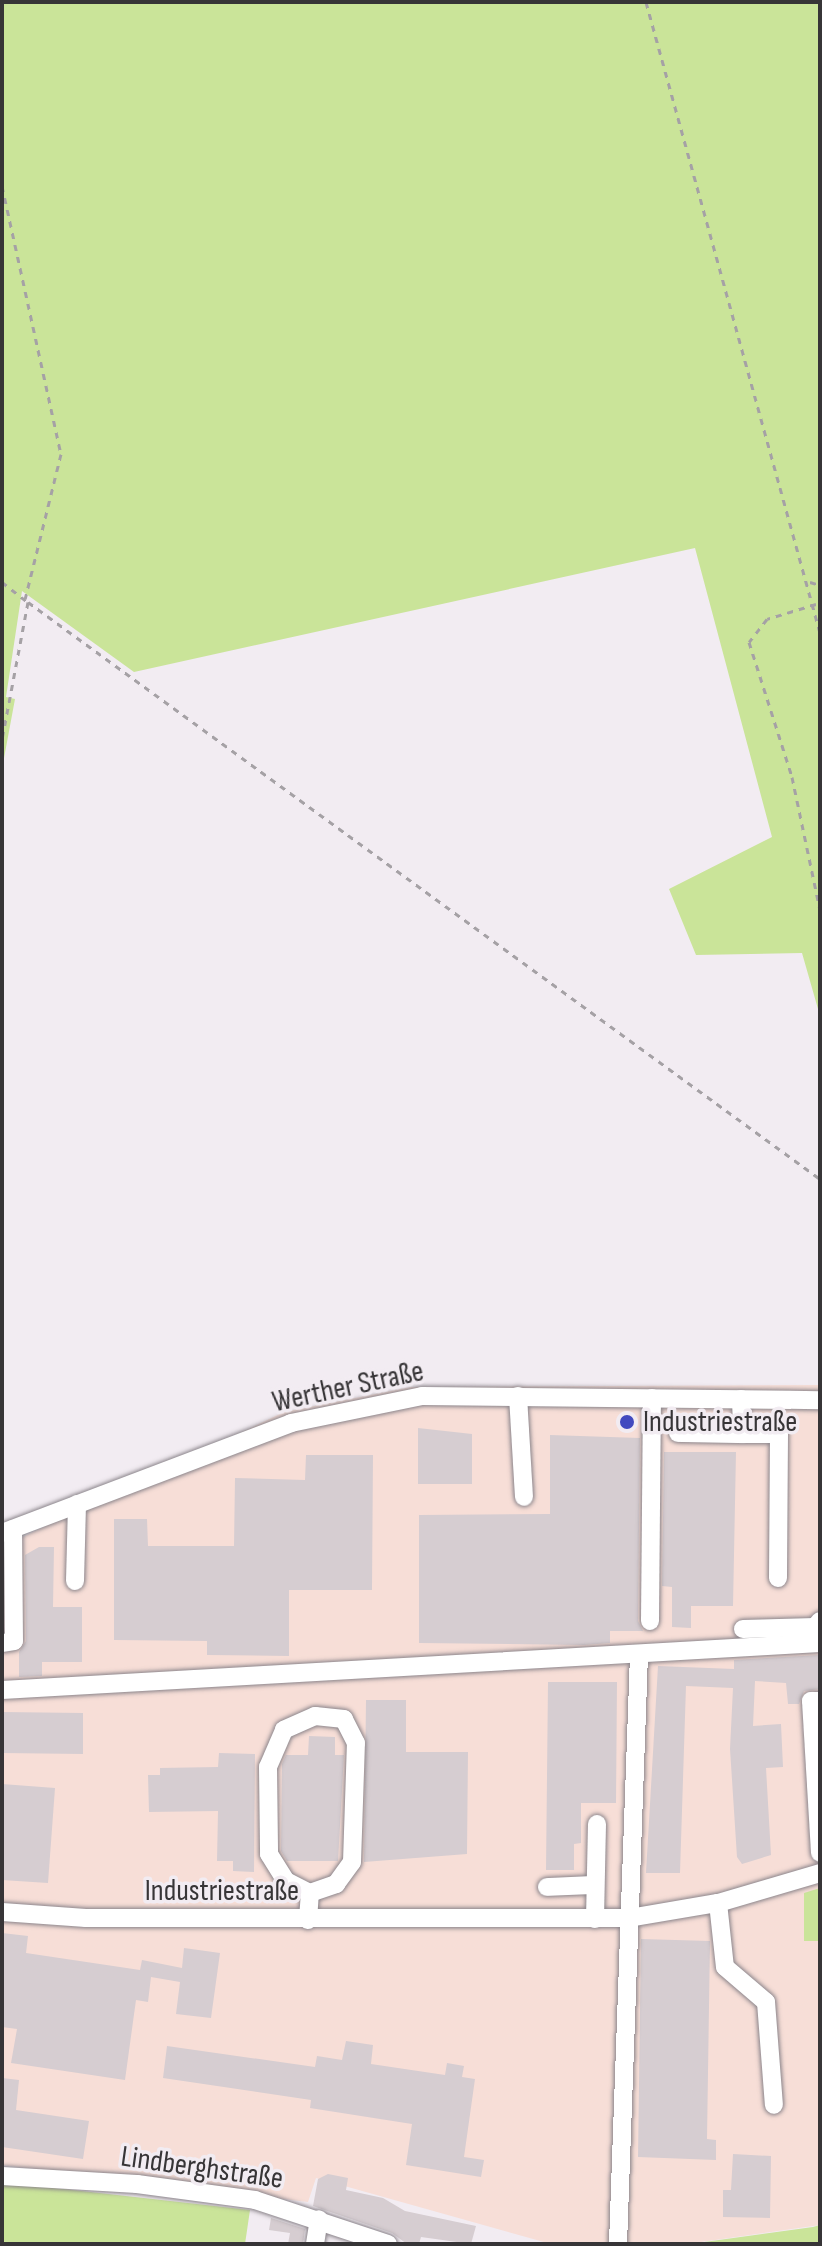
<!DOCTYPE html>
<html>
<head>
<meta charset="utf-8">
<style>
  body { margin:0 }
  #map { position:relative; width:822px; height:2246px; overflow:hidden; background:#f2ecf2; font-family:"Sofia Sans Condensed",sans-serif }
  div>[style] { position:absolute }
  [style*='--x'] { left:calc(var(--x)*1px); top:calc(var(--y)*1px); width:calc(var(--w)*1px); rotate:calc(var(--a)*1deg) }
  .commercial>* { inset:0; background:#f7ded7 }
  .green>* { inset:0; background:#cae499 }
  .building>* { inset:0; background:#d6cdd1 }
  .path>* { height:3px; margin-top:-1.5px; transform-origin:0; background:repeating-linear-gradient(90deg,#a5a1a5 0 6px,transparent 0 12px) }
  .roads { filter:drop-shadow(0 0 2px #8b858b) drop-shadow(0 0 2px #8b858b) }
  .minor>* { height:18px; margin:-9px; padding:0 9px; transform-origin:9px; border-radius:9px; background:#fff }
  .dots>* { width:22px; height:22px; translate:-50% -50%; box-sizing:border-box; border:4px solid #f2ecf2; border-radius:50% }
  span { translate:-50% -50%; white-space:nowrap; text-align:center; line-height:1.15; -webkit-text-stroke:7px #f2ecf2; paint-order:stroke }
  .street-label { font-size:30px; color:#373537 }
  .poi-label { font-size:30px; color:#373537 }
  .left { translate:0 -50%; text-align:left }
  .frame { position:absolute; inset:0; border:4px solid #373537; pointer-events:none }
</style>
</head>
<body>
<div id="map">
  <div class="commercial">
    <div style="clip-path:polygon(820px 1385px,820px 2225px,687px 2244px,551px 2244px,316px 2178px,308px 2202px,2px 2165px,2px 1547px,284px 1412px,411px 1387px)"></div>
  </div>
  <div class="green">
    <div style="clip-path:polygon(2px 2px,820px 2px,820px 1016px,802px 953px,696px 955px,669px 889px,772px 837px,695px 548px,134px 672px,22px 591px,6px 697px,15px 699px,2px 769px)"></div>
    <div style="clip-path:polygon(820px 1888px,820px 1941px,804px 1941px,804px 1893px)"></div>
    <div style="clip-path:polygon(2px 2182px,250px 2210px,245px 2244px,2px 2244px)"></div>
    <div style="clip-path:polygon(820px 2225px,820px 2244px,690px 2244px,813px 2227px)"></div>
  </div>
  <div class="building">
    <div style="clip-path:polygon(418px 1428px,472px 1434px,472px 1484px,418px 1484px)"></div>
    <div style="clip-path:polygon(550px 1435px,640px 1438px,638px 1621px,643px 1631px,610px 1631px,610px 1643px,584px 1645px,419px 1643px,419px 1515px,550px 1514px)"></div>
    <div style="clip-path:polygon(664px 1452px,736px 1452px,733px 1606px,691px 1606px,691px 1628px,672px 1627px,672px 1587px,662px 1586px)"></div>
    <div style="clip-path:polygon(306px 1455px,373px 1455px,372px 1590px,289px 1590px,289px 1656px,207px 1655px,207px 1641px,114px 1640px,114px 1519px,147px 1519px,148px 1546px,234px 1546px,235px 1478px,305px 1480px)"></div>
    <div style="clip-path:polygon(39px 1547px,54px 1547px,53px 1607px,82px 1607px,82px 1662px,42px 1662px,42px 1676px,19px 1677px,19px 1652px,26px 1641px,25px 1555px)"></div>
    <div style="clip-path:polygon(820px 1655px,820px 1689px,804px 1691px,799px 1704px,788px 1704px,786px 1683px,755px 1681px,753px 1726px,781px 1724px,783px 1767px,766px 1768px,771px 1855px,742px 1864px,737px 1857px,730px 1749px,733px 1688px,686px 1686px,680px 1873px,646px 1873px,658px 1666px,734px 1669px,734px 1660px)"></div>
    <div style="clip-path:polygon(548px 1682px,617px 1682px,616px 1803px,581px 1803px,581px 1843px,574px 1844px,574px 1870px,546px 1870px)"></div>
    <div style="clip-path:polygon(366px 1700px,406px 1700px,406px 1752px,468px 1752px,467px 1854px,364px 1862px)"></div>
    <div style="clip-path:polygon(2px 1712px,83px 1713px,83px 1754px,2px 1753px)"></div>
    <div style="clip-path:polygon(309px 1736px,335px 1737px,335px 1755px,344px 1755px,338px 1861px,287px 1861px,281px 1851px,282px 1764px,286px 1755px,308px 1755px)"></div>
    <div style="clip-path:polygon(219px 1753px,255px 1754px,254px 1872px,233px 1871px,233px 1861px,217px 1861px,218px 1811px,149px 1812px,148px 1775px,160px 1775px,160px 1768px,218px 1767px)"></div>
    <div style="clip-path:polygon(2px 1784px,55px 1788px,48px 1883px,2px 1880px)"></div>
    <div style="clip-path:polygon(2px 1933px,28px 1936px,26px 1953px,140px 1970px,142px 1960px,182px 1968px,184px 1948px,220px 1953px,211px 2018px,176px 2014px,180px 1982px,151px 1977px,148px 2002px,136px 2000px,125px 2080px,11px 2063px,17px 2029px,2px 2027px)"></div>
    <div style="clip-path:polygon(641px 1939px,710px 1941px,707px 2139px,716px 2140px,716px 2160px,638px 2157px)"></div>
    <div style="clip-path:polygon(346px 2041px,373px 2045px,371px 2064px,445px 2075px,447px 2063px,464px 2066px,462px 2077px,475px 2079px,464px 2157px,484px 2160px,481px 2177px,406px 2165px,412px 2124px,310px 2108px,311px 2100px,163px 2078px,167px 2046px,315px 2067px,317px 2056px,342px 2060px)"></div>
    <div style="clip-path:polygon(2px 2078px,19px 2080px,16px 2110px,89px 2121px,83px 2159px,2px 2147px)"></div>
    <div style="clip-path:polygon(733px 2154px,771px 2156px,770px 2218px,723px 2217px,723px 2190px,731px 2190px)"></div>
    <div style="clip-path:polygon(328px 2174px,348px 2178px,346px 2190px,383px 2198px,405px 2211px,476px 2226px,471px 2244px,421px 2237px,419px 2244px,407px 2244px,392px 2233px,313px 2206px,318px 2179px)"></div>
    <div style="clip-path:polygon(271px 2218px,305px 2229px,303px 2244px,288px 2244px,290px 2233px,269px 2230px)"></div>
  </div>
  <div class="path">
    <div style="--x:646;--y:2;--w:655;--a:74.58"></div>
    <div style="--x:2;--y:186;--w:274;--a:77.6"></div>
    <div style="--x:61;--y:454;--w:149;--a:103.9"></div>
    <div style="--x:2;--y:582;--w:33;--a:38"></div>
    <div style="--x:28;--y:602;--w:139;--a:100.7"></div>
    <div style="--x:810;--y:582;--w:10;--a:17"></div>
    <div style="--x:28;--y:602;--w:980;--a:36.07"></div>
    <div style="--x:816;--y:604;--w:51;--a:163"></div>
    <div style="--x:767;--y:619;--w:29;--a:128"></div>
    <div style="--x:749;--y:642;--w:142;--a:72.3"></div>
    <div style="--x:792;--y:777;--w:136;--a:78.1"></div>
  </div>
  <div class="roads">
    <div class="minor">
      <div style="--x:518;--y:1396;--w:101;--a:86.6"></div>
      <div style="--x:741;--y:1399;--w:35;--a:88"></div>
      <div style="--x:742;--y:1434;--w:37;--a:0"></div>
      <div style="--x:779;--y:1434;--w:144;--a:90.4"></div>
      <div style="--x:678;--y:1433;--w:64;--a:0.9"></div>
      <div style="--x:2;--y:1533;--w:309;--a:-20.8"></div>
      <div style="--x:291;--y:1423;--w:134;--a:-11.6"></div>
      <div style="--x:422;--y:1396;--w:398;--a:0.6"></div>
      <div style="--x:75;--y:1581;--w:77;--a:-88.5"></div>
      <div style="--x:650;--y:1621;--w:223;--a:-89.5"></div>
      <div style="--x:743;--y:1629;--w:72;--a:-1.6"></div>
      <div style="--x:815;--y:1627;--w:8;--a:-50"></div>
      <div style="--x:3;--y:1643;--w:11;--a:-10"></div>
      <div style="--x:14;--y:1641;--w:112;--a:-90.5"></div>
      <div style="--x:2;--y:1690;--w:819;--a:-3.29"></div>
      <div style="--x:820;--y:1701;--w:9;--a:180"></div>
      <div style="--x:811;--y:1701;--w:152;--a:86.6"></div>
      <div style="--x:547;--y:1887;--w:48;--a:-2.4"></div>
      <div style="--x:718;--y:1903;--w:64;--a:83.8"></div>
      <div style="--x:725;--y:1967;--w:54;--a:40.5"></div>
      <div style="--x:766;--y:2002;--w:103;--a:85.6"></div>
      <div style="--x:2;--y:1912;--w:84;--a:4.1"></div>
      <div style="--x:86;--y:1918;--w:543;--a:0"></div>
      <div style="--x:629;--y:1918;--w:90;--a:-9.6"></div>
      <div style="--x:718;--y:1903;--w:106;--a:-16.4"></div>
      <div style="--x:595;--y:1919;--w:95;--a:-88.8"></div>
      <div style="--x:308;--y:1920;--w:27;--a:-86"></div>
      <div style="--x:310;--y:1893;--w:28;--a:-19"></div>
      <div style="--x:336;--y:1884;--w:27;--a:-54"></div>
      <div style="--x:352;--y:1862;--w:119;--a:-88.1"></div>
      <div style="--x:356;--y:1743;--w:27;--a:-117"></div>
      <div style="--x:344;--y:1719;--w:29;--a:-174"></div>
      <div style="--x:315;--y:1716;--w:34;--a:156"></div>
      <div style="--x:284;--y:1730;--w:40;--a:113.4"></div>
      <div style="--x:268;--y:1767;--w:87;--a:89.3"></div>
      <div style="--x:269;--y:1854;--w:32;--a:58"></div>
      <div style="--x:286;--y:1881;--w:27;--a:27"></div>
      <div style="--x:2;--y:2176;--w:135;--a:3.4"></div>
      <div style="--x:137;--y:2184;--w:119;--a:7.7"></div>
      <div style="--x:255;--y:2200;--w:140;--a:18.3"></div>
      <div style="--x:315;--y:2244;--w:25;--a:-81"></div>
      <div style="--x:618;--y:2244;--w:590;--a:-87.96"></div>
    </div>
  </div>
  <div class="dots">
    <div style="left:627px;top:1422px;background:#424abf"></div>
  </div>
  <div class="street-label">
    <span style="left:348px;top:1387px;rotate:-12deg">Werther Straße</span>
    <span style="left:222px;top:1891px">Industriestraße</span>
    <span style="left:202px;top:2168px;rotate:8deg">Lindberghstraße</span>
  </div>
  <div class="poi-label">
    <span class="left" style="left:643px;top:1422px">Industriestraße</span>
  </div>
  <div class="frame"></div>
</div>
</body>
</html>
